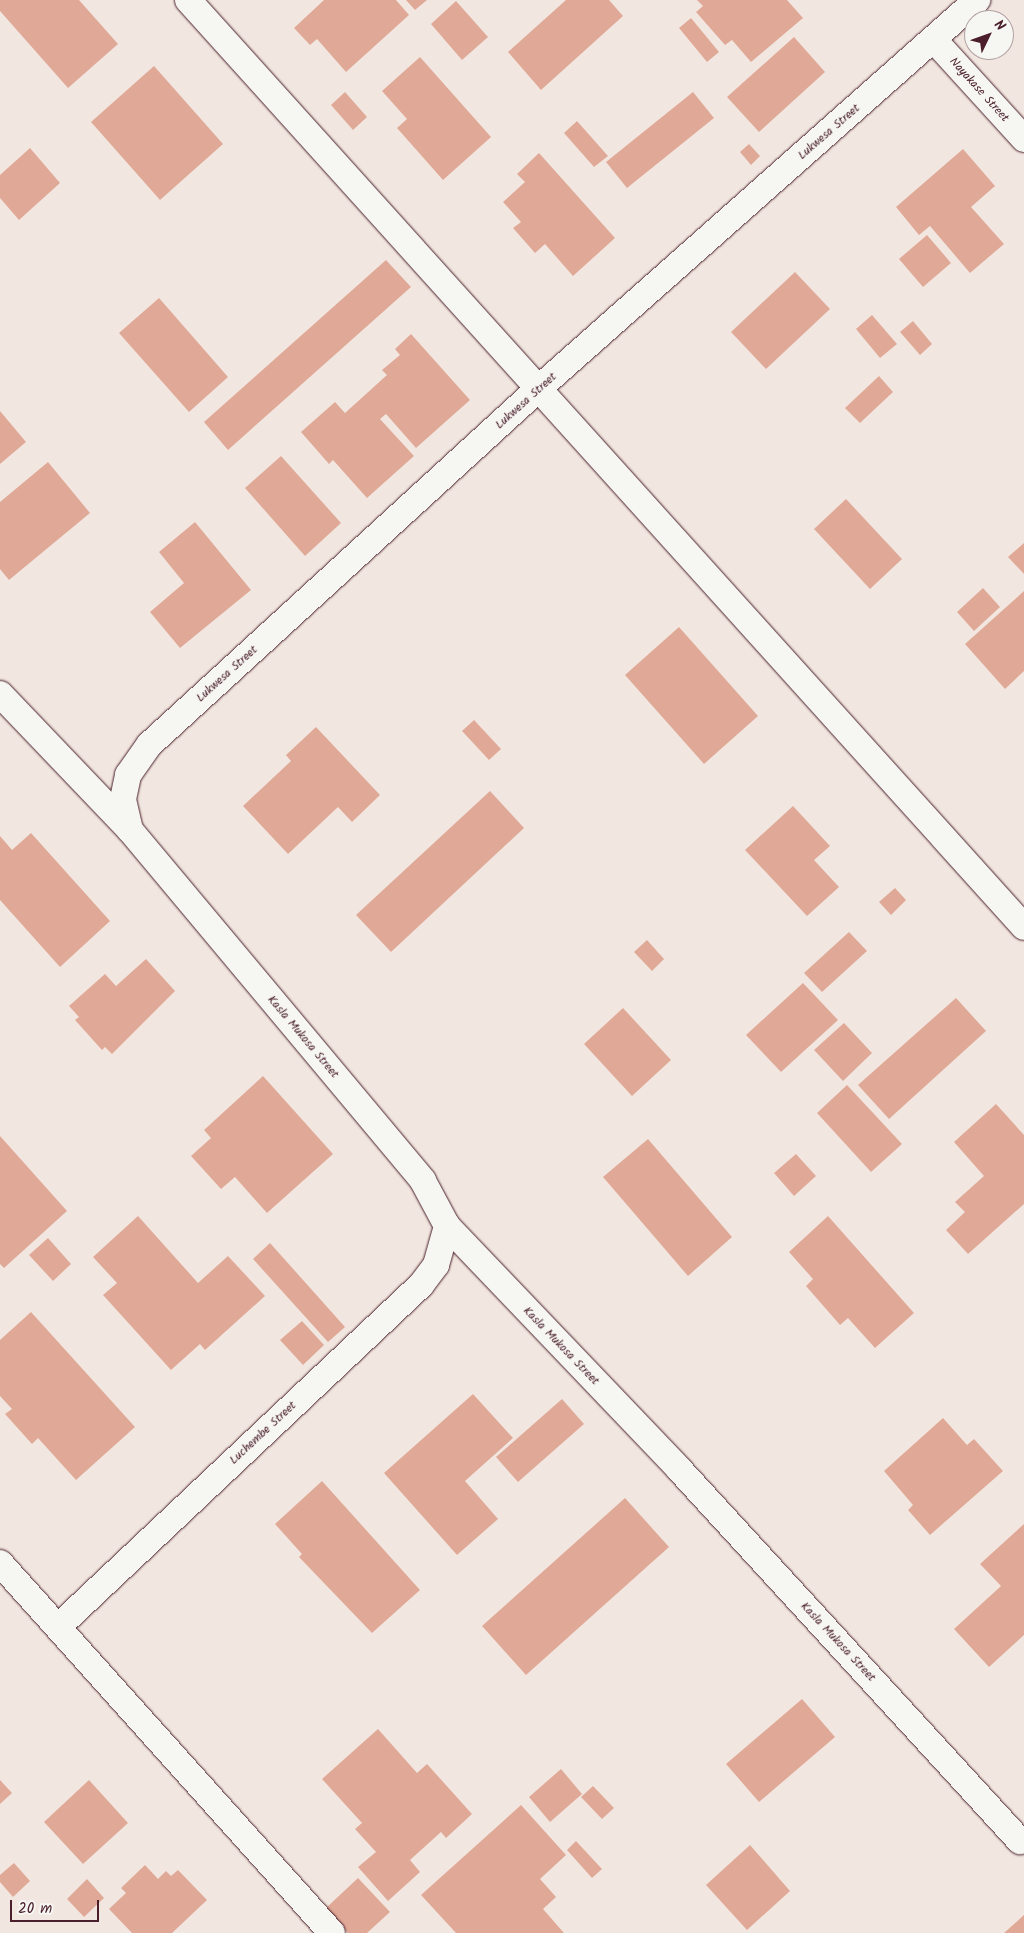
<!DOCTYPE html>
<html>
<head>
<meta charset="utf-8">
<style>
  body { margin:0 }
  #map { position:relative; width:1024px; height:1933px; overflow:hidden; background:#f2e7e0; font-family:Kalam,sans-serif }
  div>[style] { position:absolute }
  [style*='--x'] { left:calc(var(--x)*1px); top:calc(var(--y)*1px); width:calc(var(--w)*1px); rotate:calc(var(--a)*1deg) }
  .building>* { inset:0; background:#e0a997 }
  .roads { filter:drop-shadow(0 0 1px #4a1f2b) drop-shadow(0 0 1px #4a1f2b) }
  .minor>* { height:26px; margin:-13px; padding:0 13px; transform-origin:13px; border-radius:13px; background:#f6f6f2 }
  span { translate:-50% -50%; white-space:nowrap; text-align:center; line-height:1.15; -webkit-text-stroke:4px #f6f6f2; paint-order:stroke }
  .street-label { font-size:12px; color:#4a1f2b }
  .north { position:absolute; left:964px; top:10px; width:50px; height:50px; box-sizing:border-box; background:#f6f6f2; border:1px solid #b1a0a2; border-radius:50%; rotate:48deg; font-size:14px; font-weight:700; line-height:20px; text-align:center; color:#4a1f2b }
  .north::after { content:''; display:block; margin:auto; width:18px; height:22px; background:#4a1f2b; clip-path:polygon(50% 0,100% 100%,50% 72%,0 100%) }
  .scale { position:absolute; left:10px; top:1900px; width:89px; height:22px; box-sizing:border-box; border:2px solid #4a1f2b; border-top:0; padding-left:6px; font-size:15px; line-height:18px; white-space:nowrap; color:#4a1f2b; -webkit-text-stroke:4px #f6f6f2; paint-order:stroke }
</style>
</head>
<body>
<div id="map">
  <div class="building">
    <div style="clip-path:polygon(0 0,79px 0,118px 44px,68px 88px,0 11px)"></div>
    <div style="clip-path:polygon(324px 0,396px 0,409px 15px,346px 72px,317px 39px,310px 45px,294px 28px)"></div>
    <div style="clip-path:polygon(406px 0,427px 0,415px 10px)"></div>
    <div style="clip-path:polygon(566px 0,609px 0,623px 16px,541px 90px,508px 52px)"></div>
    <div style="clip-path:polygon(697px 0,787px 0,803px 18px,751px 62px,732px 40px,725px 45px,696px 12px,703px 6px)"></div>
    <div style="clip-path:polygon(456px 1px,488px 37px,462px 60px,431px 24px)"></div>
    <div style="clip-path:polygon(691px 18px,719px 52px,707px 62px,679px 28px)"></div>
    <div style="clip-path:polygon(794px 37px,825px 72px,759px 132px,727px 97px)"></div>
    <div style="clip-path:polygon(420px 57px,491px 137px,443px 180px,397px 128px,407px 119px,382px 91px)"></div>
    <div style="clip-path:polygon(154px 66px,223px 144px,160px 200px,91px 122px)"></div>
    <div style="clip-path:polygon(345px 92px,367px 117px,353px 130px,331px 105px)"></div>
    <div style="clip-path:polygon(693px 92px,714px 118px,627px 188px,606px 162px)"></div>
    <div style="clip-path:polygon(577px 121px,608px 156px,594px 167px,564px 133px)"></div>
    <div style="clip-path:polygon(749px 144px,760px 156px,751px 165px,740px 152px)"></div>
    <div style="clip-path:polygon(30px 148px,60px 183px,19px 220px,0 198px,0 175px)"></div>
    <div style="clip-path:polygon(963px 149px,995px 186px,971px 207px,1004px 244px,970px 273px,930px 226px,919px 235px,896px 207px)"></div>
    <div style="clip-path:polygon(539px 153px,615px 238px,573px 276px,545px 244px,535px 253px,513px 228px,521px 222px,503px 202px,525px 182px,517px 174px)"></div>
    <div style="clip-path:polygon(927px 235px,951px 263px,923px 287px,899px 259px)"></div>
    <div style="clip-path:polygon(386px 260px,411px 287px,228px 450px,204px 422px)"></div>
    <div style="clip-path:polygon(795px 272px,830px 309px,766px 369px,731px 332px)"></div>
    <div style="clip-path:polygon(159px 298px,228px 377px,189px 412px,119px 333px)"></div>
    <div style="clip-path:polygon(872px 315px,897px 344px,880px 358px,856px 329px)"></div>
    <div style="clip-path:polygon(913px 321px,932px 344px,920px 355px,900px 332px)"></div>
    <div style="clip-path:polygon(411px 334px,470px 400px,416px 448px,386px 414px,380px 419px,414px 456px,367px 498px,333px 460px,329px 464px,301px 432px,335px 402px,345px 413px,387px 375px,382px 370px,400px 355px,395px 349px)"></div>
    <div style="clip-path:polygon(879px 376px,893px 392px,860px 423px,845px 408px)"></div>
    <div style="clip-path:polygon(0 411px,26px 442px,0 464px)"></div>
    <div style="clip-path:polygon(281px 456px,341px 523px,305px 556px,245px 488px)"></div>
    <div style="clip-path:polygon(48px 462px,90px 513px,9px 580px,0 569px,0 502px)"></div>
    <div style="clip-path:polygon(846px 499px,902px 559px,870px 589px,814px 529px)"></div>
    <div style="clip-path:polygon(195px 522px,251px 590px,180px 648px,150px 612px,184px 583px,159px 552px)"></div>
    <div style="clip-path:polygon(1024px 543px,1024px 574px,1008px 557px)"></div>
    <div style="clip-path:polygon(983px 588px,1000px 607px,974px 631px,957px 612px)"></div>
    <div style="clip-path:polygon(1024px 591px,1024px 671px,1005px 689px,965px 644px)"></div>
    <div style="clip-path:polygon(679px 627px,758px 716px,704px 764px,625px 675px)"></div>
    <div style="clip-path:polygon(474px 720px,501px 749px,489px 760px,462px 731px)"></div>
    <div style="clip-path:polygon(316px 727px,380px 795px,352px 822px,338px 807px,288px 854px,243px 806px,291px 761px,286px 755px)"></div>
    <div style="clip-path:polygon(490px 791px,524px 828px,391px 952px,356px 915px)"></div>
    <div style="clip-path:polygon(793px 806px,830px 846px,814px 860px,839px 887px,807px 916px,745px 850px)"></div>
    <div style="clip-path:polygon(31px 833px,110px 921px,60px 967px,0 900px,0 836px,12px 850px)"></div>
    <div style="clip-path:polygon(895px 888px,906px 900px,891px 915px,879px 902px)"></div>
    <div style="clip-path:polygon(849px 932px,867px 951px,822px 992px,804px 973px)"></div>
    <div style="clip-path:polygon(647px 940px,664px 959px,652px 971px,634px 952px)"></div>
    <div style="clip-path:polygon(146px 959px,175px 991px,112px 1054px,105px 1047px,102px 1050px,75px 1020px,79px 1017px,69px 1006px,105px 974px,116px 986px)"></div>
    <div style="clip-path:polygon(803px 983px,838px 1020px,781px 1072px,746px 1035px)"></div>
    <div style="clip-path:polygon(956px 998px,986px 1031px,889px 1119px,858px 1085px)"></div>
    <div style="clip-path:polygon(623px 1008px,671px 1060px,632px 1096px,584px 1044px)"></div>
    <div style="clip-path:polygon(844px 1023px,872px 1053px,843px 1081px,814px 1050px)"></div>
    <div style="clip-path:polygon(263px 1076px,333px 1154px,267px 1213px,235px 1177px,221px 1189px,191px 1156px,211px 1138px,204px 1130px)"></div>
    <div style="clip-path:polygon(847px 1085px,902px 1144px,871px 1172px,817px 1113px)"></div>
    <div style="clip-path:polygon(996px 1104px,1024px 1135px,1024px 1204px,968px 1254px,946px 1230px,965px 1212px,955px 1202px,984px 1176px,954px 1142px)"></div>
    <div style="clip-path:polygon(0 1136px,67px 1211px,4px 1268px,0 1264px)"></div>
    <div style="clip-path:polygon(648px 1139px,732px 1237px,688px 1276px,603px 1177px)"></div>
    <div style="clip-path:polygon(796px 1154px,816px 1176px,794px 1196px,774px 1173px)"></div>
    <div style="clip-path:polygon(138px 1216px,198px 1283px,228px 1256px,265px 1296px,205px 1350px,200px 1344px,171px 1370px,103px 1295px,117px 1283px,93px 1257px)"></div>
    <div style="clip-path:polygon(828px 1216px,914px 1313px,875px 1348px,848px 1318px,840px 1325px,806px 1286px,813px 1279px,789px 1252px)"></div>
    <div style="clip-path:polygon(48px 1238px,71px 1264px,53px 1281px,29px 1255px)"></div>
    <div style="clip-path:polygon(270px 1243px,345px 1327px,328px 1342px,253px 1259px)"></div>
    <div style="clip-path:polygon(31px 1312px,135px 1427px,76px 1480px,38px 1438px,32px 1444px,5px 1414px,12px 1409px,0 1396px,0 1340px)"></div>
    <div style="clip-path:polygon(302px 1321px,324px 1345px,303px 1365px,280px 1340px)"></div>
    <div style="clip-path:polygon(473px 1394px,513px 1438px,465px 1481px,498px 1519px,457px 1555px,384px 1473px)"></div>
    <div style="clip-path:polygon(562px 1399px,584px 1424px,518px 1482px,496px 1457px)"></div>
    <div style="clip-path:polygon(943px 1418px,967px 1445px,974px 1439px,1003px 1471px,930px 1535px,908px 1510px,913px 1505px,884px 1471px)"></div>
    <div style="clip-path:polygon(322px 1481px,420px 1590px,372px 1633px,299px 1557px,302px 1554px,275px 1524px)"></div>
    <div style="clip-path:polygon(625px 1498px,669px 1547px,526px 1675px,482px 1626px)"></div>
    <div style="clip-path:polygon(1024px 1524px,1024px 1635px,989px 1667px,954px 1629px,1001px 1586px,980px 1564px)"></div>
    <div style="clip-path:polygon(802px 1699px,835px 1737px,759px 1802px,726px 1764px)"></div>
    <div style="clip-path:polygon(378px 1729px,417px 1773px,427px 1764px,472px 1814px,446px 1838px,441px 1832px,410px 1860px,420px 1872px,388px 1901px,358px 1867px,376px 1852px,355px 1829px,362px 1823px,322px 1779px)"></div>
    <div style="clip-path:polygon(561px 1769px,582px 1794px,550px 1822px,529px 1797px)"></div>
    <div style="clip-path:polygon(0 1780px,12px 1793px,0 1804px)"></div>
    <div style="clip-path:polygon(89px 1780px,128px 1823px,83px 1864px,44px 1822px)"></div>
    <div style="clip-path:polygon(593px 1786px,614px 1808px,602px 1819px,581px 1797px)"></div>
    <div style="clip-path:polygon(521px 1805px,566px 1855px,540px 1879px,556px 1897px,543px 1909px,564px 1933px,456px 1933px,421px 1895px)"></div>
    <div style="clip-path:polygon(576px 1841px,602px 1869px,592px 1878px,567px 1850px)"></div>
    <div style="clip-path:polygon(750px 1845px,790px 1891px,747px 1930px,706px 1885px)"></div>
    <div style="clip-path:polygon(14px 1863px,30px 1881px,13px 1897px,0 1882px,0 1875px)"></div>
    <div style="clip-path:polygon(145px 1865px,158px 1879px,166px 1871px,171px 1876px,178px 1870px,207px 1900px,172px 1933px,132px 1933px,109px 1909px,126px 1893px,121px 1888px)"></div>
    <div style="clip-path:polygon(358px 1878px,390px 1912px,367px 1933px,348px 1933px,325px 1909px)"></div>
    <div style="clip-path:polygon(87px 1879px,104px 1898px,84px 1917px,67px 1899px)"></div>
    <div style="clip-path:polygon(1024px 1915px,1024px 1933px,1004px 1933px)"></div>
  </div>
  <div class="roads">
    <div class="minor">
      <div style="--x:188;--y:0;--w:1248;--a:47.95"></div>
      <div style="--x:934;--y:40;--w:134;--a:47.7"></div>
      <div style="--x:0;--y:694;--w:188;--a:46.3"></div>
      <div style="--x:130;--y:830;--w:457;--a:50.1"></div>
      <div style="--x:423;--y:1181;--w:51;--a:61.9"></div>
      <div style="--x:447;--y:1226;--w:336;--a:46.3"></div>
      <div style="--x:679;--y:1469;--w:505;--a:47.49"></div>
      <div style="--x:130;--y:830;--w:32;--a:-103"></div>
      <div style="--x:123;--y:799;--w:25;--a:-78"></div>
      <div style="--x:128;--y:775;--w:37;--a:-55"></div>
      <div style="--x:149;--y:745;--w:527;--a:-42.46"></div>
      <div style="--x:538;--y:389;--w:587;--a:-41.54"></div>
      <div style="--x:0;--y:1563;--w:497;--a:48.1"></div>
      <div style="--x:58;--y:1627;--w:499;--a:-43.3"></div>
      <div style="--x:421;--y:1285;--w:25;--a:-53"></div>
      <div style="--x:436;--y:1265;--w:41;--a:-74.2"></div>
    </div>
  </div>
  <div class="street-label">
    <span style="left:979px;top:90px;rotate:48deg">Nayakase Street</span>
    <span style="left:829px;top:132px;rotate:-41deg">Lukwesa Street</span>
    <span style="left:526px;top:401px;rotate:-42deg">Lukwesa Street</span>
    <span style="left:227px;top:674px;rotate:-42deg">Lukwesa Street</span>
    <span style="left:303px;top:1037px;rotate:50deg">Kasla Mukosa Street</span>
    <span style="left:561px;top:1346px;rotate:46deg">Kasla Mukosa Street</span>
    <span style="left:263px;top:1433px;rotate:-43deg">Luchembe Street</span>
    <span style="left:838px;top:1642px;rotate:47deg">Kasla Mukosa Street</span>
  </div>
  <div class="north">N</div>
  <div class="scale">20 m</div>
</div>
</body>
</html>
